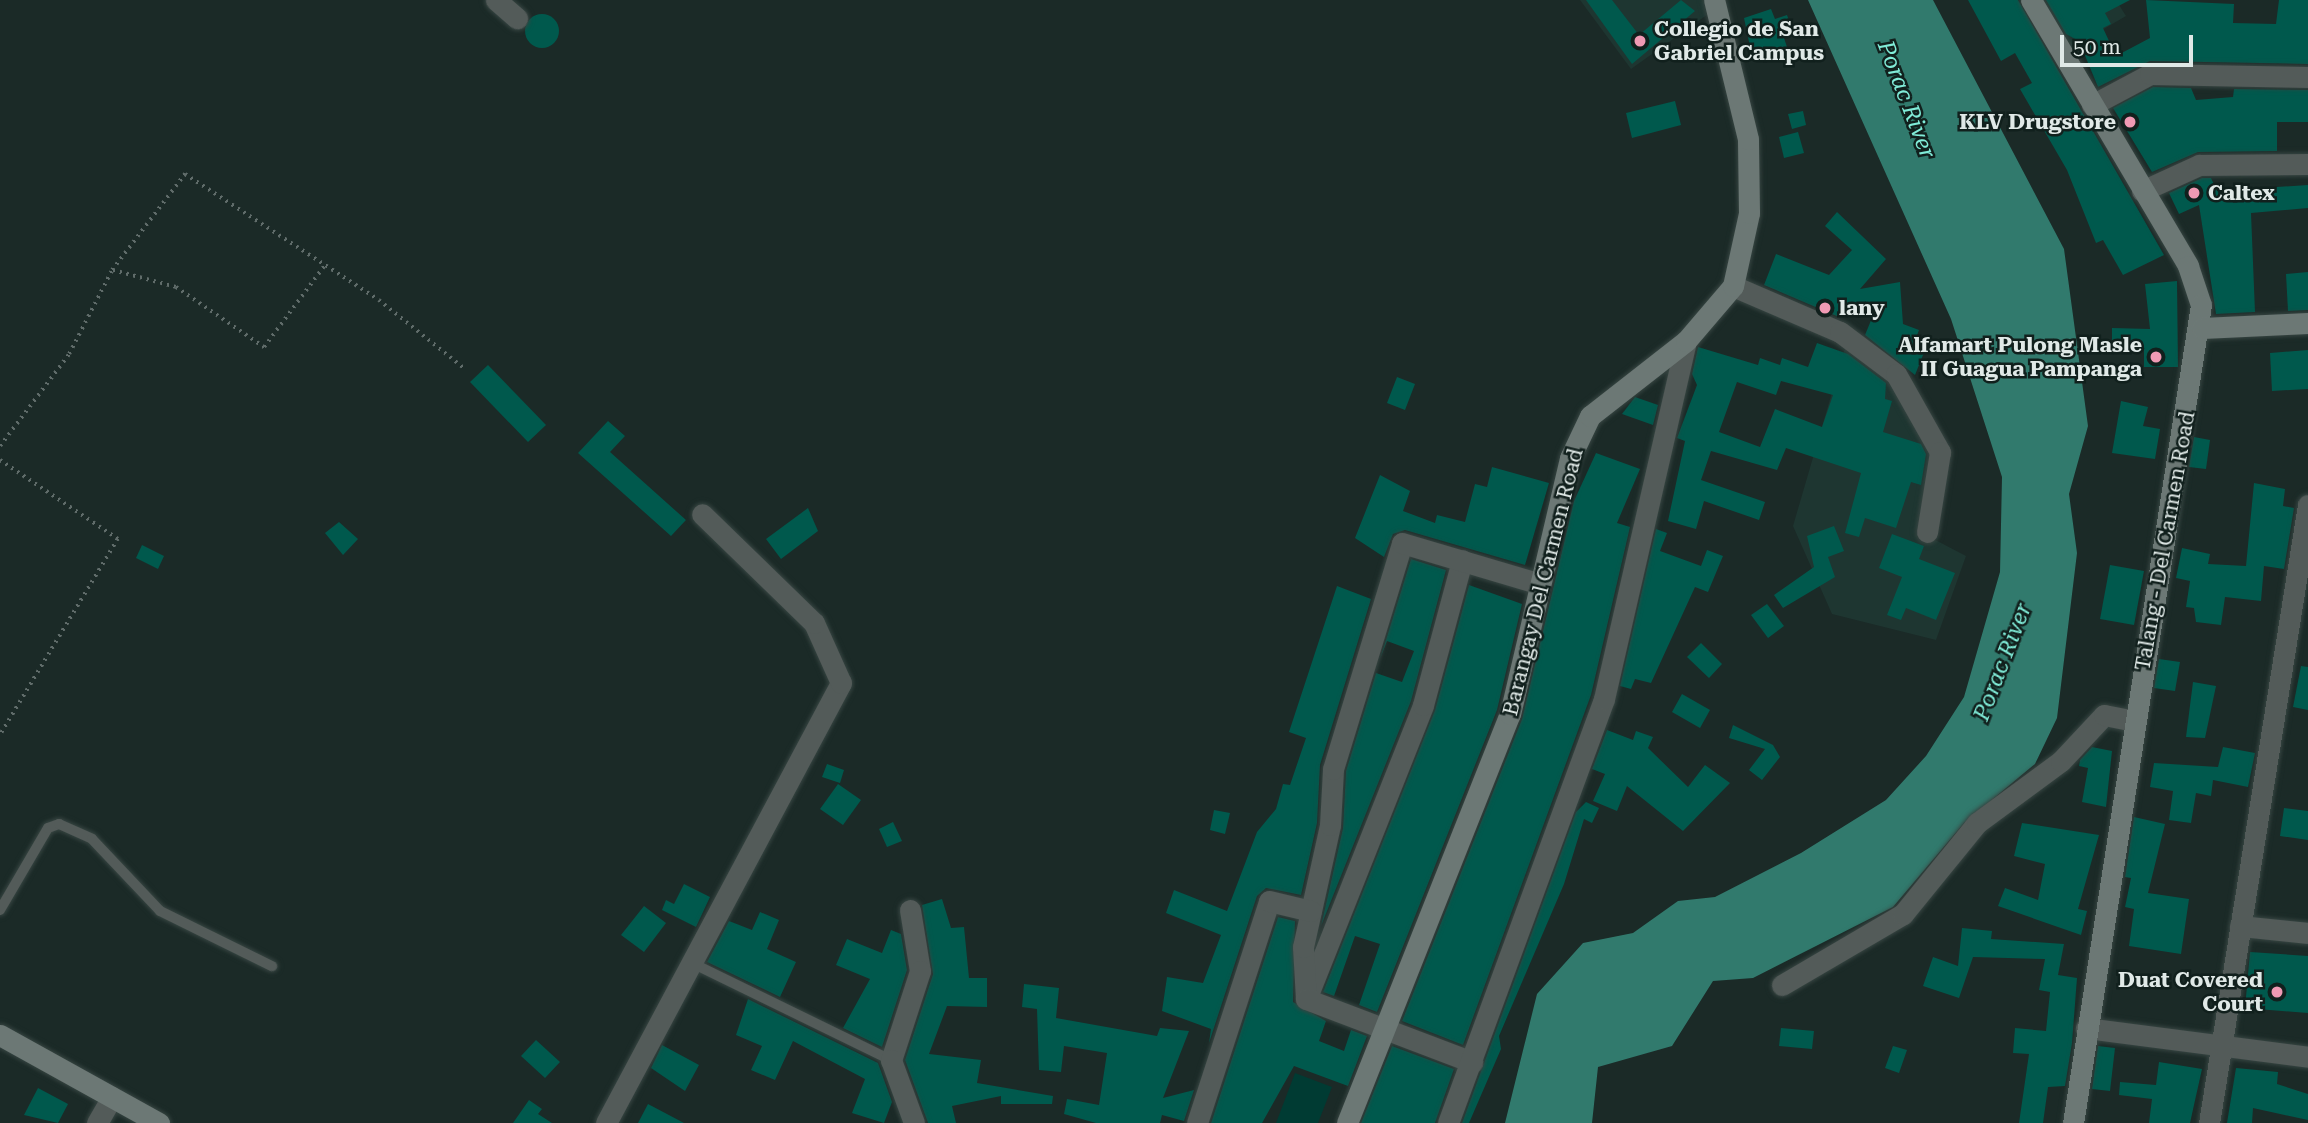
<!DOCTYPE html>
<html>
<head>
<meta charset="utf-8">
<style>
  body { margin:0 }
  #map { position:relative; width:2308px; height:1123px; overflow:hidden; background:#1b2a27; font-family:"Roboto Serif",serif }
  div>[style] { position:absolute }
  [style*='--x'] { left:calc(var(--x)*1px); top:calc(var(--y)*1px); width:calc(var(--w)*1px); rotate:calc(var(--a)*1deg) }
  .built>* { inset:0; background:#1e3631 }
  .green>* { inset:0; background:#003b33 }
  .water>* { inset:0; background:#317a6d }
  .building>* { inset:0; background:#00594d }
  .round { border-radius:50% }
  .path>* { height:3.5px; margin-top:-1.75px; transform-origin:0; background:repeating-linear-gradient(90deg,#606c6a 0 2px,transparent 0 7px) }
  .roads { filter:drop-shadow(0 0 2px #374542) drop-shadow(0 0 2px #374542) }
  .lane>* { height:10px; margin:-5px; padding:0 5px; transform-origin:5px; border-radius:5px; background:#535b59 }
  .street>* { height:21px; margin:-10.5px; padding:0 10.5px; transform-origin:10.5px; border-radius:10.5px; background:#535b59 }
  .secondary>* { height:21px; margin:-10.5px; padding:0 10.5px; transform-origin:10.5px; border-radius:10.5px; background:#6c7875 }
  .dots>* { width:19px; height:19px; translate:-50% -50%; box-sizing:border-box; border:4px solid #11201d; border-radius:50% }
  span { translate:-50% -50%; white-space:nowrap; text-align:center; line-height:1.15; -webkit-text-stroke:5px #11201d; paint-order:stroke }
  .poi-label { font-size:21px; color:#e0e9e7; font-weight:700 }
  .left { translate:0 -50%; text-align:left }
  .right { translate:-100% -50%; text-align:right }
  .street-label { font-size:21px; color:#e0e9e7 }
  .water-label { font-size:23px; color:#80ecd8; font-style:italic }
  .scale { position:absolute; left:2060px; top:35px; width:133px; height:32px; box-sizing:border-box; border:4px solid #e0e9e7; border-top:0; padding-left:9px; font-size:21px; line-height:24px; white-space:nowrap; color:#e0e9e7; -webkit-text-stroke:5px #11201d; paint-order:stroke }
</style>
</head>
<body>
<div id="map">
  <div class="built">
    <div style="clip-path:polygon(1580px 0,1706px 0,1711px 12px,1631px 69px)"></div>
    <div style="clip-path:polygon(2037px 0,2116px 0,2126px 16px,2068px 50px)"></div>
    <div style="clip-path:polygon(1845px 348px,1896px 377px,1937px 459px,1922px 533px,1966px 556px,1936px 640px,1832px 614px,1793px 526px)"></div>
  </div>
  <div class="green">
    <div style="clip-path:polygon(1295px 1073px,1332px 1087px,1318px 1123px,1276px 1123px)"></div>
  </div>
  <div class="water">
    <div style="clip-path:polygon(1808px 0,1933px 0,2064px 249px,2088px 426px,2069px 494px,2077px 553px,2057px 718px,2035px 764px,1964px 823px,1893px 907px,1753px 978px,1713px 981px,1672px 1046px,1598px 1067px,1592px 1123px,1505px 1123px,1537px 994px,1583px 943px,1633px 933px,1678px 901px,1715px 897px,1801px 853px,1886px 800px,1926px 756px,1964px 697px,2000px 572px,2002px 477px,1951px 319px)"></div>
  </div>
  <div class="building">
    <div style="clip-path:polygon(1586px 0,1612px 0,1639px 35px,1681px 0,1695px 11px,1632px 64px)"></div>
    <div style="clip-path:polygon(1968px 0,2018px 0,2164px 255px,2123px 275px,2103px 240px,2096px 243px,2067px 170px,2020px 89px,2032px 83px,2015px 53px,2001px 61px)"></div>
    <div style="clip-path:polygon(2046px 0,2130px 0,2105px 13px,2111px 24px,2103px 28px,2116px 56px,2150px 38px,2146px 0,2234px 4px,2233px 23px,2276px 24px,2279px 0,2308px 0,2308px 64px,2150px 61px,2098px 87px,2079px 41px,2066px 34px)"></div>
    <div style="clip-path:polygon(1771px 9px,1775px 19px,1787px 15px,1792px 29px,1782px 32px,1788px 50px,1753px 61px,1744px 18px)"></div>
    <div class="round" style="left:525px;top:14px;width:34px;height:34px"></div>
    <div style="clip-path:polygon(2153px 87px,2191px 88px,2196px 100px,2233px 97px,2234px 89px,2308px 90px,2308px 122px,2277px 122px,2277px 151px,2198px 152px,2152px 172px,2113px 108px)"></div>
    <div style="clip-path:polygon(1675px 101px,1681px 125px,1632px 138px,1626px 113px)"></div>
    <div style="clip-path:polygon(1803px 111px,1806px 125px,1792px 129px,1788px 114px)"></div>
    <div style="clip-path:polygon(1798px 132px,1804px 153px,1784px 158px,1779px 137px)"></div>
    <div style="clip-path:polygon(2202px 178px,2211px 178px,2217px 191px,2308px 185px,2308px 208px,2251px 213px,2255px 312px,2216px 314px,2199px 205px,2179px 214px,2169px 193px)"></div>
    <div style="clip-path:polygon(1837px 212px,1886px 259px,1860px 289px,1900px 282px,1903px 324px,1919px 330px,1913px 346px,1925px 350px,1915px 375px,1865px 335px,1872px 318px,1843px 307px,1839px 317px,1764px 285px,1776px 254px,1829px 275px,1852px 250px,1825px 226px)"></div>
    <div style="clip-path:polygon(2308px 272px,2308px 310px,2288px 311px,2286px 274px)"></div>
    <div style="clip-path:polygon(2177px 281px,2178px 367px,2144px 367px,2144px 345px,2112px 344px,2112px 328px,2150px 329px,2145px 284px)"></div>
    <div style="clip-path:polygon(evenodd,1817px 343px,1848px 354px,1886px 383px,1885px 399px,1892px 401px,1883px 432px,1921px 444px,1926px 454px,1921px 485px,1911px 482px,1896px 528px,1865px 518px,1859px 537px,1845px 533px,1861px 473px,1786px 448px,1777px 470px,1711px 451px,1701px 480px,1765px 502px,1759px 520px,1704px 501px,1696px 529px,1668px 521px,1685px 441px,1677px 438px,1697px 385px,1692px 374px,1698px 347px,1758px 365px,1760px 358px,1780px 365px,1782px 358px,1808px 367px,1817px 343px,1781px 381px,1833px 395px,1822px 427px,1775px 409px,1760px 447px,1719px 432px,1737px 382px,1776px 395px,1781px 381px)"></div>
    <div style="clip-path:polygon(2308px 350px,2308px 389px,2272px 391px,2270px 353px)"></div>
    <div style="clip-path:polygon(488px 365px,546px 425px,528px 442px,470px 382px)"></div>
    <div style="clip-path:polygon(1397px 377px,1415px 384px,1405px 410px,1387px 403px)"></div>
    <div style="clip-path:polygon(1635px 397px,1658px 405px,1653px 425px,1622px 414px)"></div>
    <div style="clip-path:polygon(2121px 401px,2148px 407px,2143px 426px,2160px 429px,2155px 459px,2112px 453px)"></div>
    <div style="clip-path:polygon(608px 421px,625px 436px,610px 452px,686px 520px,671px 536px,578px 453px)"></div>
    <div style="clip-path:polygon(2194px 437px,2210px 440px,2206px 469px,2189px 467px)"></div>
    <div style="clip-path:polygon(1596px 453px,1640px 469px,1617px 523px,1630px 527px,1591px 695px,1463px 1045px,1402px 1021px,1522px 719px,1574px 501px)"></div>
    <div style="clip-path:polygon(1492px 467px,1549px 483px,1525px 565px,1405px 530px,1393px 534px,1384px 557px,1355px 538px,1380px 475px,1410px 491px,1403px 511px,1435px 523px,1437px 515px,1465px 522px,1475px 484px,1487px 487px)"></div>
    <div style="clip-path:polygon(2254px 483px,2285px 489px,2283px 506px,2294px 508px,2284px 569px,2264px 566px,2261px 601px,2225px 597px,2221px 625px,2196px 622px,2194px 608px,2186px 607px,2190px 581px,2176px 578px,2182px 548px,2210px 554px,2208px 564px,2246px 566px)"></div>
    <div style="clip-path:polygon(808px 508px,818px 531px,781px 559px,766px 539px)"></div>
    <div style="clip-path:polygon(339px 522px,358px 539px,343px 555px,325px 533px)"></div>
    <div style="clip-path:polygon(1834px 526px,1844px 551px,1828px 557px,1835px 577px,1783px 608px,1774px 595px,1814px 567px,1807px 536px)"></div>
    <div style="clip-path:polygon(1656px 529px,1667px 533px,1660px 551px,1701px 566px,1707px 550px,1723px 556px,1708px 592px,1695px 587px,1651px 683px,1635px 679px,1631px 689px,1620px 686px)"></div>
    <div style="clip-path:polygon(1892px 534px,1924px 546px,1919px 559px,1955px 573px,1936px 620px,1906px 608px,1901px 620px,1887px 615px,1902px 577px,1879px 568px)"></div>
    <div style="clip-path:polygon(142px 545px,164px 556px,158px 569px,136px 558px)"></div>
    <div style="clip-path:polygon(1411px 559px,1446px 570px,1411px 701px,1321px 926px,1343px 828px,1346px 771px,1376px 673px,1402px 682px,1414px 651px,1387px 641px,1380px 659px)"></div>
    <div style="clip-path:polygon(2110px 565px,2144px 571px,2134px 625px,2100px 619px)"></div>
    <div style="clip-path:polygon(1469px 585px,1522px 604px,1497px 710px,1377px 1012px,1359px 1005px,1380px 944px,1355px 936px,1334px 996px,1323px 992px,1435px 710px)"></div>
    <div style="clip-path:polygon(1337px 586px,1371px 599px,1320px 765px,1317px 823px,1301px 895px,1266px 888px,1257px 896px,1209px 1043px,1211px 1029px,1162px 1011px,1167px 977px,1203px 983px,1221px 935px,1166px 913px,1174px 890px,1227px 911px,1257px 832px,1276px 809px,1283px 784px,1290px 785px,1306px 738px,1289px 732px)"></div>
    <div style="clip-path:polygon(1767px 604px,1784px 626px,1768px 638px,1751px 615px)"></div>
    <div style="clip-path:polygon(1701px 643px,1722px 664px,1709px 678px,1687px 657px)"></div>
    <div style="clip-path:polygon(2159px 659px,2180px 662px,2175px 691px,2154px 688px)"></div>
    <div style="clip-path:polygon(2301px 666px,2308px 667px,2308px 710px,2293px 707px)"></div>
    <div style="clip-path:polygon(2193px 682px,2216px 686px,2205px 738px,2186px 737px)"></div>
    <div style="clip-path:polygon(1682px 694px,1710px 710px,1700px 728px,1672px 712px)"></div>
    <div style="clip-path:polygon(1733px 725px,1773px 745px,1780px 757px,1762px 780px,1749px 770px,1765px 749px,1729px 738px)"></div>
    <div style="clip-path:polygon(1607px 730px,1633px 740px,1636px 731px,1653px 737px,1648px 748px,1688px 787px,1705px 765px,1730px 783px,1683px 831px,1627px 786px,1617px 811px,1593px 801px,1605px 774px,1592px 769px)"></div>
    <div style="clip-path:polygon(2092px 747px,2112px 751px,2106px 807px,2082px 802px,2088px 768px,2079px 766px,2080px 760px)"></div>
    <div style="clip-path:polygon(2223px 747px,2255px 753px,2248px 787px,2213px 780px,2211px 796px,2196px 793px,2191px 823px,2169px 820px,2173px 791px,2150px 787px,2154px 763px,2218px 767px)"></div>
    <div style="clip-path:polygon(827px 764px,844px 770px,840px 783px,822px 777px)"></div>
    <div style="clip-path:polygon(838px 784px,861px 800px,843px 825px,820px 809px)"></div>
    <div style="clip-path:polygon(1586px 802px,1599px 808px,1592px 823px,1584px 819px,1564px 884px,1499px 1036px,1501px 1049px,1469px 1123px,1462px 1123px,1576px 812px)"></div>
    <div style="clip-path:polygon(2284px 808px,2308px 811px,2308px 840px,2280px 836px)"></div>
    <div style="clip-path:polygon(1214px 810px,1230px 813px,1225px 834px,1210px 830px)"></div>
    <div style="clip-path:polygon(2134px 817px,2165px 824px,2148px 893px,2189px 899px,2181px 954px,2129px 946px,2134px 909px,2125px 907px,2131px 878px,2125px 877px)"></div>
    <div style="clip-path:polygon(893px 822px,902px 841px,887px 847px,879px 829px)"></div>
    <div style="clip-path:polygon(2022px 823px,2099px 835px,2078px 909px,2087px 911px,2081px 935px,1998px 906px,2005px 888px,2038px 900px,2045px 864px,2014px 856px)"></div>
    <div style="clip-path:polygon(684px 884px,710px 897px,696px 927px,662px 910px,666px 900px,674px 904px)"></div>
    <div style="clip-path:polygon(942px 899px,951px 928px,964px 927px,969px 978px,987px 978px,987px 1007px,947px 1006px,929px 1054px,981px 1060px,977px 1083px,1053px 1096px,1052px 1104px,1001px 1104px,1001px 1096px,952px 1106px,956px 1123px,928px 1123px,905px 1060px,933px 974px,922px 905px)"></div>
    <div style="clip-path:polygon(644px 906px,666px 923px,644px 952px,621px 935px)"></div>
    <div style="clip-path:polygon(760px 912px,779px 920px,767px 949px,796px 962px,780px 997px,707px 962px,729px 921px,752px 930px)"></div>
    <div style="clip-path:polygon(1278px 917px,1295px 921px,1293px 1002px,1326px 1021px,1319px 1041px,1344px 1051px,1351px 1030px,1367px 1036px,1348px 1086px,1294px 1066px,1262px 1123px,1211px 1123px)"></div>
    <div style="clip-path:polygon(1962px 928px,1992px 931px,1991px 939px,2064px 944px,2058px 975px,2077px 978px,2072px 1043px,2065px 1086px,2048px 1087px,2043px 1123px,2019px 1123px,2029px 1054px,2013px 1053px,2015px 1028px,2046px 1031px,2050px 992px,2039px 990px,2045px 959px,1973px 957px,1959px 998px,1923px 986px,1933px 957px,1958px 966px)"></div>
    <div style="clip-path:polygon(891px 930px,901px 934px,907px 970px,882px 1047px,843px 1028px,870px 979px,836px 965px,847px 939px,882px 953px)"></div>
    <div style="clip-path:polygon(2250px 952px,2308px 956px,2308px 1013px,2245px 1008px)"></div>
    <div style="clip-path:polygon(1024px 984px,1059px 988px,1056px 1018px,1157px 1036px,1160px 1028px,1189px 1031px,1163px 1098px,1194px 1090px,1184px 1121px,1162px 1115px,1160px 1123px,1096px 1123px,1064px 1114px,1067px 1099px,1099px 1105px,1107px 1053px,1064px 1046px,1061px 1072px,1039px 1070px,1037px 1009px,1022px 1007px)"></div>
    <div style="clip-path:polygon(748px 999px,878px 1063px,892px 1102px,884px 1123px,852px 1113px,865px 1079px,793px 1041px,775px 1080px,751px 1070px,762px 1046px,736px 1035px)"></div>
    <div style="clip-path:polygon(1781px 1028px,1814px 1031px,1812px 1049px,1779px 1046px)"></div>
    <div style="clip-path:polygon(536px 1040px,560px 1062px,545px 1078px,521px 1056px)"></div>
    <div style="clip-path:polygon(662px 1045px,699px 1065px,685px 1091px,651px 1068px)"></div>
    <div style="clip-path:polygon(1392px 1046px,1454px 1069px,1435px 1123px,1361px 1123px)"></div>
    <div style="clip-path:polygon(1893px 1046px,1907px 1050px,1899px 1073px,1885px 1068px)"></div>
    <div style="clip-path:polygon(2098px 1046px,2115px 1048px,2110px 1091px,2092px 1089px)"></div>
    <div style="clip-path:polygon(2159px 1062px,2202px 1069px,2190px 1123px,2149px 1123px,2152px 1099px,2119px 1095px,2120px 1082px,2156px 1085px)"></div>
    <div style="clip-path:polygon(2236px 1068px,2278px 1072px,2277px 1084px,2308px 1094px,2308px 1120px,2253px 1108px,2252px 1123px,2227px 1123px)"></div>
    <div style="clip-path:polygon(38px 1088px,68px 1104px,58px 1123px,24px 1115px)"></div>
    <div style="clip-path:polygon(529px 1100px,542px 1109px,538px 1114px,552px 1123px,513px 1123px)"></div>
    <div style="clip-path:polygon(648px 1104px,684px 1123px,638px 1123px)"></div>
  </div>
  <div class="path">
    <div style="--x:113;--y:270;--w:65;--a:15.1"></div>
    <div style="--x:176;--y:287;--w:107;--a:34.3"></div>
    <div style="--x:264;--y:347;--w:102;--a:-53.4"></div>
    <div style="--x:0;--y:446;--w:115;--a:-53.1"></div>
    <div style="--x:69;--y:354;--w:94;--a:-62.9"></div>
    <div style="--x:112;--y:270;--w:121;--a:-52.8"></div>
    <div style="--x:185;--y:174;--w:231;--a:33"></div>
    <div style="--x:379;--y:300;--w:110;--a:38.7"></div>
    <div style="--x:0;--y:460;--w:142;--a:33.8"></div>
    <div style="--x:118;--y:539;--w:229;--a:121"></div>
  </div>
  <div class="roads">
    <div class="lane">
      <div style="--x:0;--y:910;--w:95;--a:-59.7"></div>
      <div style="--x:48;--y:828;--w:12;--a:-20"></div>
      <div style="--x:59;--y:824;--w:36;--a:24"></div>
      <div style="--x:92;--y:839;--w:99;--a:46.6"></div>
      <div style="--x:160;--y:911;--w:125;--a:26.2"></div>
      <div style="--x:694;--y:964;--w:219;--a:26"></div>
    </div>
    <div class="street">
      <div style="--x:496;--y:0;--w:28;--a:41"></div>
      <div style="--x:2092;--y:105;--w:66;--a:-28.1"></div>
      <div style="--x:2150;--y:74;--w:158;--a:1.1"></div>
      <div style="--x:2142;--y:191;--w:63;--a:-24.5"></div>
      <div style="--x:2199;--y:165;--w:109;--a:-0.5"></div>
      <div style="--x:1733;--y:286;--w:116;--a:23.3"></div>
      <div style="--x:1840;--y:332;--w:70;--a:36.9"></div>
      <div style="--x:1896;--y:374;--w:90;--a:60.6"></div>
      <div style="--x:1940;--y:452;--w:81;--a:99.2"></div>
      <div style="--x:910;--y:910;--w:62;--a:80.7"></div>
      <div style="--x:920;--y:971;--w:94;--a:108"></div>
      <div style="--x:891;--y:1060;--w:67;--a:69.9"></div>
      <div style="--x:2240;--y:926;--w:68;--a:5.9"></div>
      <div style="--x:1782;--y:985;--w:140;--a:-30.4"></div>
      <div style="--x:1903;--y:914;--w:117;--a:-50.9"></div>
      <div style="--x:1977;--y:823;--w:104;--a:-36.4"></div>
      <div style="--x:2061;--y:761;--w:63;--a:-46.9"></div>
      <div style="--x:2104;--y:715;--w:32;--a:11"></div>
      <div style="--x:1307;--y:997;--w:314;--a:-68.3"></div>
      <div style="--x:1423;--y:705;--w:150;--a:-74.9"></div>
      <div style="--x:1306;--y:999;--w:52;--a:-93.3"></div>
      <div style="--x:1303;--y:947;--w:125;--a:-77.5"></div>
      <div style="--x:1330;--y:825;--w:56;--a:-86.9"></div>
      <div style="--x:1333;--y:769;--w:236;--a:-73"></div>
      <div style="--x:1402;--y:543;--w:144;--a:16.5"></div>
      <div style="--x:1306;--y:999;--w:178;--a:20.8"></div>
      <div style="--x:2086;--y:1028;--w:224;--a:7.4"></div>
      <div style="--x:97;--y:1123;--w:30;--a:-60"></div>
      <div style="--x:606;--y:1123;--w:499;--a:-61.9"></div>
      <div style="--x:841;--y:683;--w:66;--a:-114.2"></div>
      <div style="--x:814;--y:623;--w:156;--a:-135.8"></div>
      <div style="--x:1197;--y:1123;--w:233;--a:-72"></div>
      <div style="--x:1269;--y:901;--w:43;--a:13.4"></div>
      <div style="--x:1448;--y:1123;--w:452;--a:-69.8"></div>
      <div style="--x:1604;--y:699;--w:367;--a:-77.1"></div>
      <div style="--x:2209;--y:1123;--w:626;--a:-80.9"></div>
    </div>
    <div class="secondary">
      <div style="--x:2031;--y:0;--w:309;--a:59.4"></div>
      <div style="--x:2188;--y:266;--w:41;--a:71.6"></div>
      <div style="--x:2201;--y:305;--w:828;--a:98.89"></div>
      <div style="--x:2202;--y:328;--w:106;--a:-2.7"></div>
      <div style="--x:0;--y:1035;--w:182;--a:29"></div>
      <div style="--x:1347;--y:1123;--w:440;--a:-68.3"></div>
      <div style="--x:1510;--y:714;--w:263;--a:-76.8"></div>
      <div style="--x:1570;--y:458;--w:47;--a:-64.5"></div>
      <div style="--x:1590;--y:416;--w:122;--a:-38"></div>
      <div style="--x:1686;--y:341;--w:72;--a:-49.5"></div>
      <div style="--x:1733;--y:286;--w:75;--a:-77.6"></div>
      <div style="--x:1749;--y:213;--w:74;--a:-90.8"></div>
      <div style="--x:1748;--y:139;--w:143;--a:-103.7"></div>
    </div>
  </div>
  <div class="dots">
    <div style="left:1640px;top:41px;background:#f09ab4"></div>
    <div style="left:2130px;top:122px;background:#f09ab4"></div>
    <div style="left:2194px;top:193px;background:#f09ab4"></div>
    <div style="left:1825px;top:308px;background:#f09ab4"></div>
    <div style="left:2156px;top:357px;background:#f09ab4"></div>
    <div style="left:2277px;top:992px;background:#f09ab4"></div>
  </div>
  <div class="poi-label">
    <span class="left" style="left:1654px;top:41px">Collegio de San<br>Gabriel Campus</span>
    <span class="right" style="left:2116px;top:122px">KLV Drugstore</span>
    <span class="left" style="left:2208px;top:193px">Caltex</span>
    <span class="left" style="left:1839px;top:308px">lany</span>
    <span class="right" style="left:2142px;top:357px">Alfamart Pulong Masle<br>II Guagua Pampanga</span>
    <span class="right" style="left:2263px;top:992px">Duat Covered<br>Court</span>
  </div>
  <div class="street-label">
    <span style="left:2165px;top:541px;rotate:-80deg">Talang - Del Carmen Road</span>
    <span style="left:1543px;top:582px;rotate:-76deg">Barangay Del Carmen Road</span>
  </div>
  <div class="water-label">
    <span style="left:1906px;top:100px;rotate:69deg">Porac River</span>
    <span style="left:2003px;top:662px;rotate:-69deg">Porac River</span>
  </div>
  <div class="scale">50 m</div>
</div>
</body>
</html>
